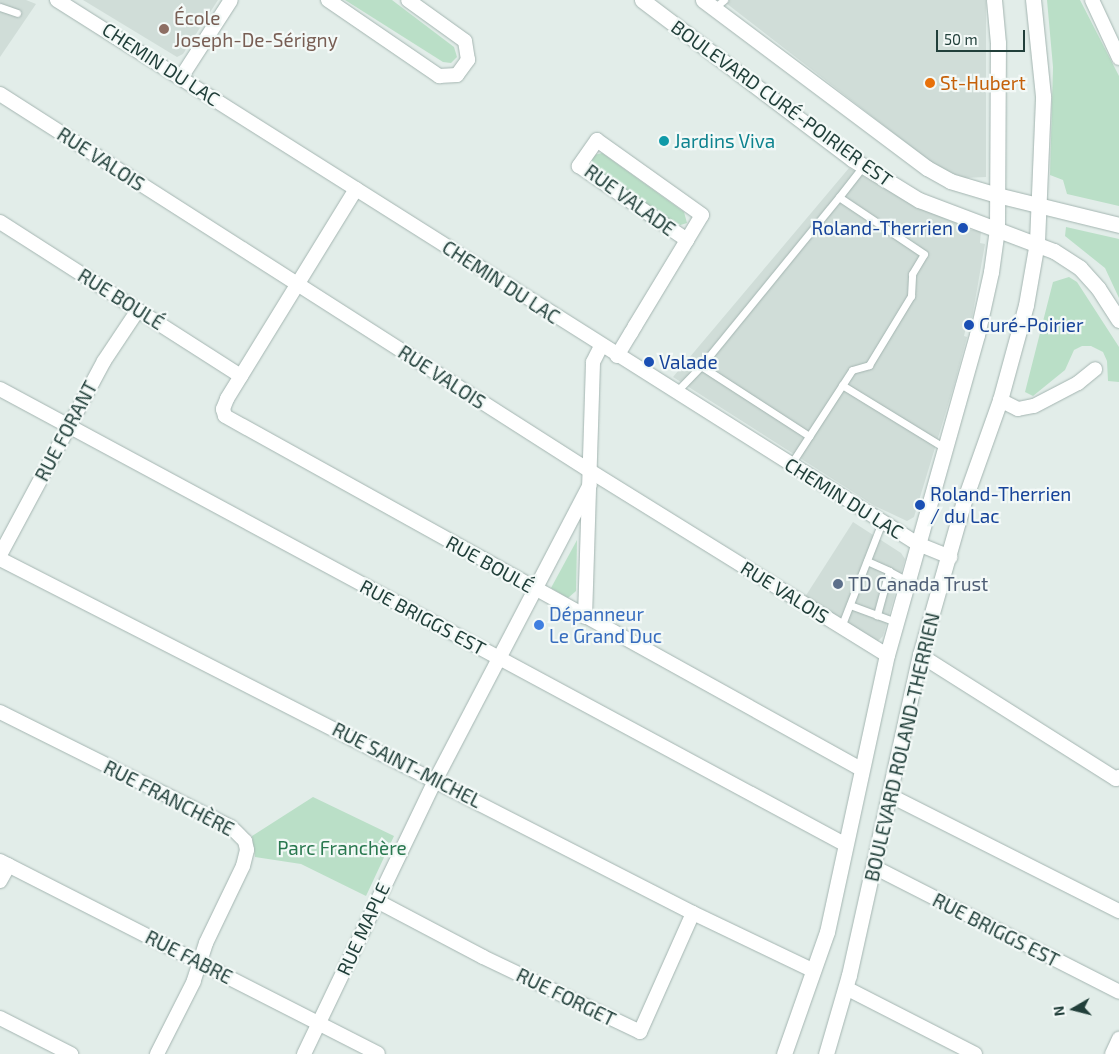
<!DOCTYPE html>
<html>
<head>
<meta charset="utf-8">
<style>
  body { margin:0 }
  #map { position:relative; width:1119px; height:1054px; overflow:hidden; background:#e2ede9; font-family:"Exo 2",sans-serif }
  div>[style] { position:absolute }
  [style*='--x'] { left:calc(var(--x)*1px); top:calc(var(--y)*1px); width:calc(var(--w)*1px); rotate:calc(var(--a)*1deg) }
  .built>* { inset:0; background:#d0ddd8 }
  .green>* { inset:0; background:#badfc7 }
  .roads { filter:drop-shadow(0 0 1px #a4b5b1) drop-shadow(0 0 1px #a4b5b1) }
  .service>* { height:7px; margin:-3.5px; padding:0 3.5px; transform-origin:3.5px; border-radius:3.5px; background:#fff }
  .minor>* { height:14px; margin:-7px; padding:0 7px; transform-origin:7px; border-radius:7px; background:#fff }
  .secondary>* { height:15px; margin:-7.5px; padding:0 7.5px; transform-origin:7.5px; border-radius:7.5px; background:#fff }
  .dots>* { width:14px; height:14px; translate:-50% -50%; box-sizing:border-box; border:2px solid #f3f9f7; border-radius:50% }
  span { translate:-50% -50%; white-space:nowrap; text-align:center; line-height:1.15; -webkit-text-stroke:4.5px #f3f9f7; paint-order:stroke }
  .education-label { font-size:19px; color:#785e54 }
  .left { translate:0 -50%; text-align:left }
  .street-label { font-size:19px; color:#213f3a }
  .food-label { font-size:19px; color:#c56008 }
  .culture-label { font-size:19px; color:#0d838f }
  .transit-label { font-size:19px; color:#164399 }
  .right { translate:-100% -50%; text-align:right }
  .service-label { font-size:19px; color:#4e5e75 }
  .shop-label { font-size:19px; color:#366cbe }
  .park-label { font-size:19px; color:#29784f }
  .north { position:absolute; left:1049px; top:984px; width:50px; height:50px; -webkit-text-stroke:4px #f3f9f7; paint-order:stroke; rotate:262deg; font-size:14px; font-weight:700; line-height:20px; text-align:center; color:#213f3a }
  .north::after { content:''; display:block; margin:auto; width:18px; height:22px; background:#213f3a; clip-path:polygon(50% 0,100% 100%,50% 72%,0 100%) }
  .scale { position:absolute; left:936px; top:30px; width:89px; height:22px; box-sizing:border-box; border:2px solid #213f3a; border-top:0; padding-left:6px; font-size:15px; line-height:18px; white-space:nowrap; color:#213f3a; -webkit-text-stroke:4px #f3f9f7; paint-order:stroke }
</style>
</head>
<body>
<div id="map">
  <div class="built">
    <div style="clip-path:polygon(0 0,26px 0,36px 4px,0 57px)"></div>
    <div style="clip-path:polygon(83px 0,218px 0,183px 54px,177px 57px)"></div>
    <div style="clip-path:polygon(722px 0,986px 0,986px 177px,964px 178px,940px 169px)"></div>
    <div style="clip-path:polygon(849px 168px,914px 205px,958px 224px,956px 228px,981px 231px,980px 243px,985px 244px,972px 318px,968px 318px,964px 336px,967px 337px,955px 382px,914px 517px,907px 521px,875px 506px,673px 377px)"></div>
    <div style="clip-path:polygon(853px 522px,901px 553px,905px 559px,883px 636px,878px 641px,805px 597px)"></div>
  </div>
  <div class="green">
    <div style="clip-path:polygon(345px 0,392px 0,454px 47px,457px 57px,451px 63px,443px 62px)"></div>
    <div style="clip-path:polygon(1047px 0,1080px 0,1119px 76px,1119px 206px,1067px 194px,1063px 180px,1050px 175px,1053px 67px)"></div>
    <div style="clip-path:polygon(602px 153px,684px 212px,687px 223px,677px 226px,590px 165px,594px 155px)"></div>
    <div style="clip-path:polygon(1066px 227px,1119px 239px,1119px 298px,1105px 268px,1065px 236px)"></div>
    <div style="clip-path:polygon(1069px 277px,1077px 282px,1119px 347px,1119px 382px,1108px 381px,1107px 361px,1103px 352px,1091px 346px,1082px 346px,1074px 350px,1065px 370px,1033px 396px,1025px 392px,1053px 282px)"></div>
    <div style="clip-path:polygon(577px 540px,576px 591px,568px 598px,551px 588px)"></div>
    <div style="clip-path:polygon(313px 797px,394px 836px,366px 896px,301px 864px,255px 857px,252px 836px)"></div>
  </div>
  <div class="roads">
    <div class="service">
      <div style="--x:0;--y:7;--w:18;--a:19"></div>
      <div style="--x:714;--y:8;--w:13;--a:-39"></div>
      <div style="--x:701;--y:366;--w:129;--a:32.9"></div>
      <div style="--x:842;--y:385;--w:121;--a:31.5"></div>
      <div style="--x:676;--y:392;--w:36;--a:-46"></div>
      <div style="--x:701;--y:366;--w:218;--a:-50.8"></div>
      <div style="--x:791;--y:464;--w:112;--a:-57"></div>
      <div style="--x:852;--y:370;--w:18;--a:-16"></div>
      <div style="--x:869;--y:365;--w:81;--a:-58.7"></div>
      <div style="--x:911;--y:296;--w:22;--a:-87"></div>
      <div style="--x:912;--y:274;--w:23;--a:-59"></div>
      <div style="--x:924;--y:254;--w:102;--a:-146.2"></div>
      <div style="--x:839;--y:197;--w:39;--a:-52"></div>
      <div style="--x:867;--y:561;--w:24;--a:24"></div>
      <div style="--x:889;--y:571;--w:46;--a:105.3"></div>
      <div style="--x:889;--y:571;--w:21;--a:29"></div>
      <div style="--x:850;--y:605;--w:49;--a:20.3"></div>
      <div style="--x:841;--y:627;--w:113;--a:-68.7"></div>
    </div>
    <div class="minor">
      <div style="--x:57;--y:0;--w:1018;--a:32.29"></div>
      <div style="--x:918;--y:544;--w:35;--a:22"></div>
      <div style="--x:328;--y:0;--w:135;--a:34.4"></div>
      <div style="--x:439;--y:76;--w:18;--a:-3"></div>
      <div style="--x:457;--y:75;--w:19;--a:-54"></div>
      <div style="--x:468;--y:60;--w:19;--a:-99"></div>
      <div style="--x:465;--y:41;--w:70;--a:-144.3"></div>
      <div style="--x:1092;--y:0;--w:64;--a:65"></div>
      <div style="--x:182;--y:76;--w:90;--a:-57.2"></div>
      <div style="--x:0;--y:94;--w:700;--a:32.58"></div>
      <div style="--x:590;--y:471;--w:349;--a:31.8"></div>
      <div style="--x:356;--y:189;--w:246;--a:121.6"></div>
      <div style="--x:227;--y:399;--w:11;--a:112"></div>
      <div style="--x:223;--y:409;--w:7;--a:74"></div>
      <div style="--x:225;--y:416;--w:727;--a:29.03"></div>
      <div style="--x:0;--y:222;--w:286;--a:32.6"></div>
      <div style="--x:617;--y:356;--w:27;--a:-59"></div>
      <div style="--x:631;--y:333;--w:8;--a:-60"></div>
      <div style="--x:635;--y:326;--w:100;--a:-58.8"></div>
      <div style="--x:687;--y:240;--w:29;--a:-59"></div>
      <div style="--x:702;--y:215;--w:129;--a:-144.5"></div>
      <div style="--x:597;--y:140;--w:32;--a:125"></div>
      <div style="--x:579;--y:166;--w:131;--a:34.4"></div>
      <div style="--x:0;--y:389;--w:961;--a:28.32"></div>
      <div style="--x:1000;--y:400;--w:20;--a:27"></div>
      <div style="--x:1018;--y:409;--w:16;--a:-11"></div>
      <div style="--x:1034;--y:406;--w:50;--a:-27.6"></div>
      <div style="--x:1078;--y:383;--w:22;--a:-39"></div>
      <div style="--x:0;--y:555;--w:220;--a:-61.8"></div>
      <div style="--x:104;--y:361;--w:61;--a:-56.3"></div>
      <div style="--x:0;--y:559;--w:778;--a:27.06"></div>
      <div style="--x:693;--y:913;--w:134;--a:25.6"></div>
      <div style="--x:585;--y:617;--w:255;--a:-88.2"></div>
      <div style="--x:593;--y:362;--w:18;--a:-63"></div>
      <div style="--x:920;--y:655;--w:232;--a:32.3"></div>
      <div style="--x:1116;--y:779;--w:4;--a:-34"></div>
      <div style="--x:0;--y:712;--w:258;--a:26.5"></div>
      <div style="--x:231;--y:827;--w:20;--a:45"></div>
      <div style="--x:245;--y:841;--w:9;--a:77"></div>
      <div style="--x:247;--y:850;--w:16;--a:104"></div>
      <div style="--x:243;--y:866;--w:85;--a:115.7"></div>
      <div style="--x:206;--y:943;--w:40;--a:108"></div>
      <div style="--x:194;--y:981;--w:82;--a:116.9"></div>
      <div style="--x:889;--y:795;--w:258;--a:26.8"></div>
      <div style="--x:0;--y:861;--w:424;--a:27"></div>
      <div style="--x:874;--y:867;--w:275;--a:27"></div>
      <div style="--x:0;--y:881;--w:18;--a:-61"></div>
      <div style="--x:377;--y:901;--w:120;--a:27.8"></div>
      <div style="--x:483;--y:957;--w:174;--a:25.5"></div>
      <div style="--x:640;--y:1032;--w:130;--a:-66"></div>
      <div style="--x:846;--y:988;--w:145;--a:27.1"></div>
      <div style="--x:0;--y:1018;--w:80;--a:26.9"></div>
      <div style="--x:304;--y:1054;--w:305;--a:-64.4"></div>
      <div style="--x:436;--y:779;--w:332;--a:-62.4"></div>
      <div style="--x:1112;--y:1054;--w:17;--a:-65"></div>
    </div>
    <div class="secondary">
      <div style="--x:642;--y:0;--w:263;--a:37.1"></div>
      <div style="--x:852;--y:159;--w:79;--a:31.5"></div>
      <div style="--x:919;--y:200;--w:144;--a:20.7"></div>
      <div style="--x:1054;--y:251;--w:31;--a:33"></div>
      <div style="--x:1080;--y:268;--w:27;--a:48"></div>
      <div style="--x:1098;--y:288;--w:38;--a:57"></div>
      <div style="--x:703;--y:0;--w:280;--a:36.9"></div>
      <div style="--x:927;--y:168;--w:26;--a:29"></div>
      <div style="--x:950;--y:181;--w:49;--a:16.6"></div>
      <div style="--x:997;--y:195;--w:126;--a:13.8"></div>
      <div style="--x:784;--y:1054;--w:129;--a:-70.6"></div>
      <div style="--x:827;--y:932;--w:283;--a:-77.8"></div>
      <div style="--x:887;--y:655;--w:332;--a:-74.3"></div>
      <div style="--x:977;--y:335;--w:65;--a:-77.5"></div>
      <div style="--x:991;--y:272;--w:43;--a:-82.1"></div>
      <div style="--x:997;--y:229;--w:186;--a:-89.7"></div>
      <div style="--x:998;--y:43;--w:43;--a:-95.3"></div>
      <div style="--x:826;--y:1054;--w:82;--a:-73.8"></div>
      <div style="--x:849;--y:975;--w:328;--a:-77.5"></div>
      <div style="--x:920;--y:655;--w:157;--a:-74.1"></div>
      <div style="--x:963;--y:504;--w:110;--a:-70.4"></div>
      <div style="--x:1000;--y:400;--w:98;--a:-74.7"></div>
      <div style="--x:1026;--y:305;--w:64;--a:-80.1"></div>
      <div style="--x:1037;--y:242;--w:146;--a:-87.6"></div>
      <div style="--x:1043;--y:96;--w:97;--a:-95.9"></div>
    </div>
  </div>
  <div class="dots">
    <div style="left:164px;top:29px;background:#8d6e63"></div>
    <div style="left:930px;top:83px;background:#e8710a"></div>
    <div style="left:664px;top:141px;background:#0f9aa8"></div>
    <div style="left:963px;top:228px;background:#1a4fb4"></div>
    <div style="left:969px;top:325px;background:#1a4fb4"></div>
    <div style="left:649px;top:362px;background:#1a4fb4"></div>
    <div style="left:920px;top:505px;background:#1a4fb4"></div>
    <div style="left:838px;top:584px;background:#5c6f8a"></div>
    <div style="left:539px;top:625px;background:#3f7fe0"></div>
  </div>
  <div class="education-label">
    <span class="left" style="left:174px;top:29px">École<br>Joseph-De-Sérigny</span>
  </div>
  <div class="street-label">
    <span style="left:161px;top:64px;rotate:33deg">CHEMIN DU LAC</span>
    <span style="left:782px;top:103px;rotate:36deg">BOULEVARD CURÉ-POIRIER EST</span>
    <span style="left:101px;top:159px;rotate:33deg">RUE VALOIS</span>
    <span style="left:630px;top:200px;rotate:36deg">RUE VALADE</span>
    <span style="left:501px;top:282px;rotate:33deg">CHEMIN DU LAC</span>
    <span style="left:121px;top:299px;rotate:32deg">RUE BOULÉ</span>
    <span style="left:442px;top:377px;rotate:33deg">RUE VALOIS</span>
    <span style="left:66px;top:431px;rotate:-62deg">RUE FORANT</span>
    <span style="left:844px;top:498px;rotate:32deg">CHEMIN DU LAC</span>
    <span style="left:490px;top:564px;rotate:29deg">RUE BOULÉ</span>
    <span style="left:785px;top:592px;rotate:32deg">RUE VALOIS</span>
    <span style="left:423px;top:617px;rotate:28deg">RUE BRIGGS EST</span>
    <span style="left:902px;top:747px;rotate:-77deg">BOULEVARD ROLAND-THERRIEN</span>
    <span style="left:407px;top:765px;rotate:27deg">RUE SAINT-MICHEL</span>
    <span style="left:169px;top:798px;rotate:27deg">RUE FRANCHÈRE</span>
    <span style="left:363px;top:929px;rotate:-65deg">RUE MAPLE</span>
    <span style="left:996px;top:930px;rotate:27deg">RUE BRIGGS EST</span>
    <span style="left:189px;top:957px;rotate:27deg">RUE FABRE</span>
    <span style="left:566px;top:997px;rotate:26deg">RUE FORGET</span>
  </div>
  <div class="food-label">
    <span class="left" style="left:940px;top:83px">St-Hubert</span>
  </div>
  <div class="culture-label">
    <span class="left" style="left:674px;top:141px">Jardins Viva</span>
  </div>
  <div class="transit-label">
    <span class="right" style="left:953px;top:228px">Roland-Therrien</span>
    <span class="left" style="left:979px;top:325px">Curé-Poirier</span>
    <span class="left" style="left:659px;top:362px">Valade</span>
    <span class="left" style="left:930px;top:505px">Roland-Therrien<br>/ du Lac</span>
  </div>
  <div class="service-label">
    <span class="left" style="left:848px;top:584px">TD Canada Trust</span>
  </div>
  <div class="shop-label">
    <span class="left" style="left:549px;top:625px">Dépanneur<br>Le Grand Duc</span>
  </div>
  <div class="park-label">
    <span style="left:342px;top:848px">Parc Franchère</span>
  </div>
  <div class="north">N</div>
  <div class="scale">50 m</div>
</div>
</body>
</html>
